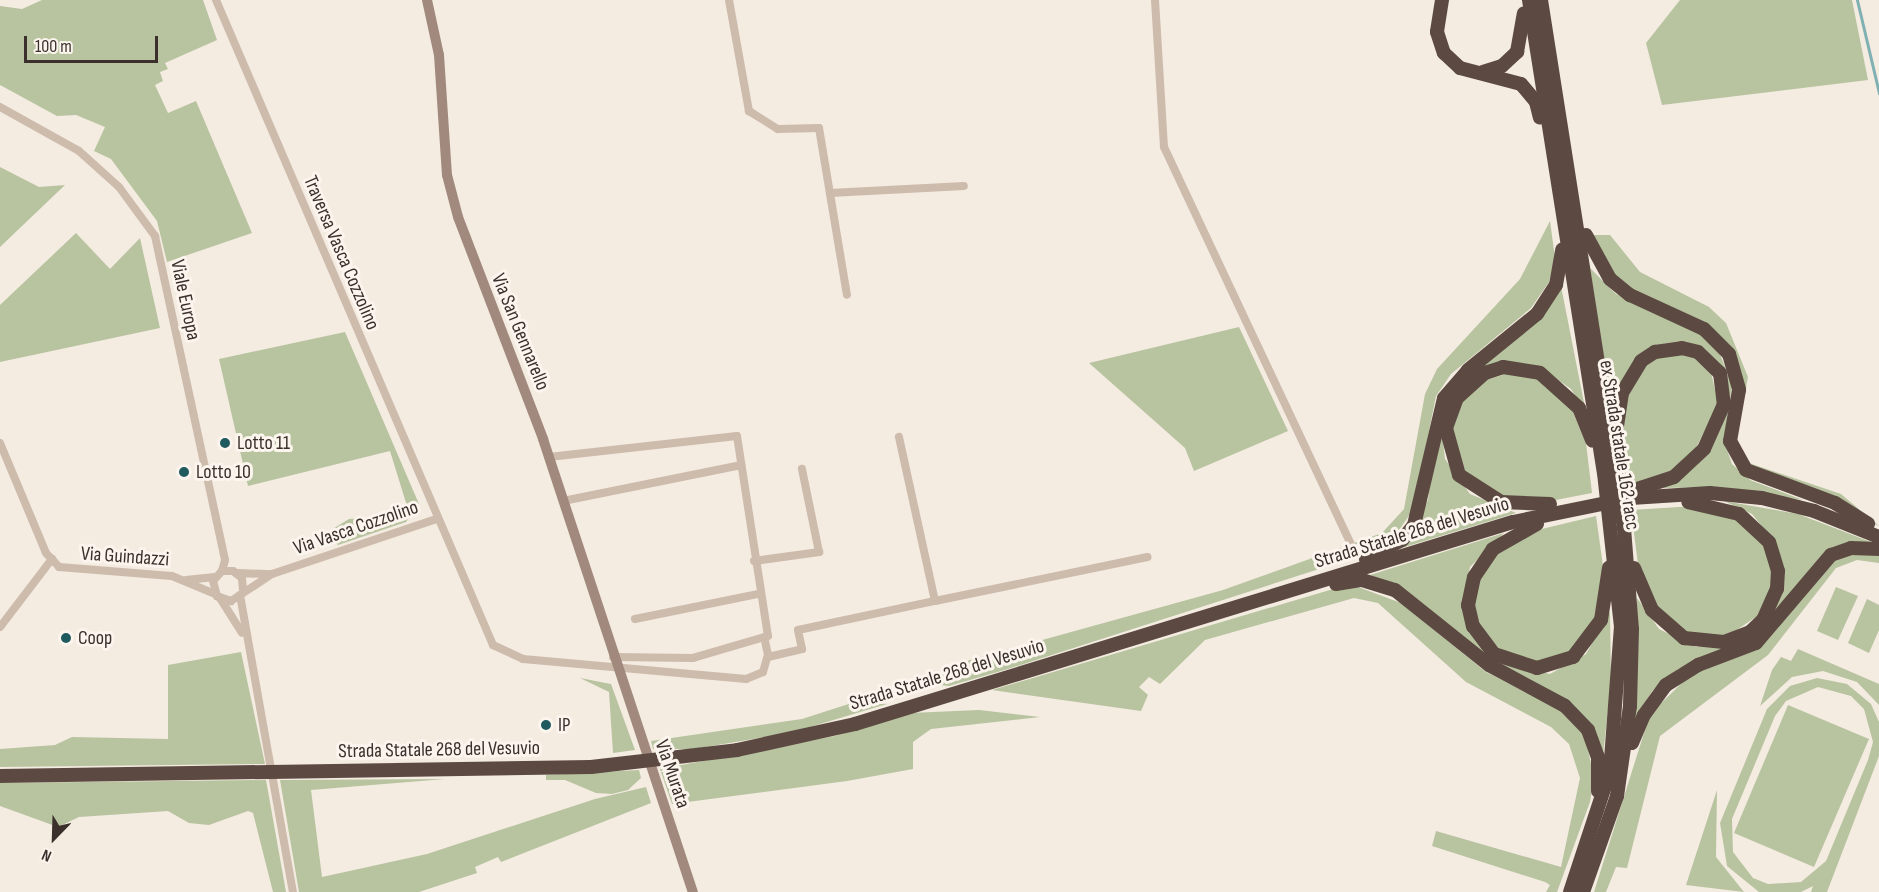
<!DOCTYPE html>
<html>
<head>
<meta charset="utf-8">
<style>
  body { margin:0 }
  #map { position:relative; width:1879px; height:892px; overflow:hidden; background:#f4ebe1; font-family:"Sofia Sans Condensed",sans-serif }
  div>[style] { position:absolute }
  [style*='--x'] { left:calc(var(--x)*1px); top:calc(var(--y)*1px); width:calc(var(--w)*1px); rotate:calc(var(--a)*1deg) }
  .green>* { inset:0; background:#b8c4a0 }
  .stream>* { height:3px; margin:-1.5px; padding:0 1.5px; transform-origin:1.5px; border-radius:1.5px; background:#7fb0b2 }
  .street>* { height:8px; margin:-4px; padding:0 4px; transform-origin:4px; border-radius:4px; background:#cdbbac }
  .secondary>* { height:10px; margin:-5px; padding:0 5px; transform-origin:5px; border-radius:5px; background:#a18a7d }
  .highway>* { height:14px; margin:-7px; padding:0 7px; transform-origin:7px; border-radius:7px; background:#5c4a42 }
  .dots>* { width:16px; height:16px; translate:-50% -50%; box-sizing:border-box; border:3px solid #fbf5ee; border-radius:50% }
  span { translate:-50% -50%; white-space:nowrap; text-align:center; line-height:1.15; -webkit-text-stroke:6px #fbf5ee; paint-order:stroke }
  .street-label { font-size:20px; color:#3b302b }
  .poi-label { font-size:20px; color:#3b302b }
  .left { translate:0 -50%; text-align:left }
  .north { position:absolute; left:24px; top:808px; width:60px; height:60px; -webkit-text-stroke:4px #fbf5ee; paint-order:stroke; rotate:203deg; font-size:16px; font-weight:700; line-height:24px; text-align:center; color:#3b302b }
  .north::after { content:''; display:block; margin:auto; width:21px; height:27px; background:#3b302b; clip-path:polygon(50% 0,100% 100%,50% 72%,0 100%) }
  .scale { position:absolute; left:24px; top:36px; width:134px; height:27px; box-sizing:border-box; border:3px solid #3b302b; border-top:0; padding-left:8px; font-size:18px; line-height:21px; white-space:nowrap; color:#3b302b; -webkit-text-stroke:4px #fbf5ee; paint-order:stroke }
</style>
</head>
<body>
<div id="map">
  <div class="green">
    <div style="clip-path:polygon(42px 0,203px 0,217px 40px,165px 63px,168px 69px,160px 72px,163px 81px,155px 85px,168px 113px,196px 101px,252px 233px,167px 262px,157px 221px,111px 159px,94px 151px,105px 127px,76px 115px,57px 116px,0 85px,0 6px,22px 9px)"></div>
    <div style="clip-path:polygon(1680px 0,1852px 0,1868px 80px,1662px 105px,1646px 43px)"></div>
    <div style="clip-path:polygon(0 167px,39px 187px,65px 185px,0 247px)"></div>
    <div style="clip-path:polygon(1550px 221px,1555px 258px,1549px 282px,1531px 308px,1451px 374px,1436px 396px,1413px 510px,1392px 540px,1372px 552px,1008px 669px,949px 686px,922px 683px,945px 673px,945px 667px,1223px 590px,1382px 533px,1404px 509px,1425px 394px,1437px 369px,1520px 279px)"></div>
    <div style="clip-path:polygon(76px 233px,110px 269px,140px 238px,160px 328px,0 362px,0 305px)"></div>
    <div style="clip-path:polygon(1589px 235px,1610px 235px,1640px 272px,1709px 307px,1726px 323px,1748px 377px,1736px 443px,1732px 349px,1711px 328px,1620px 283px)"></div>
    <div style="clip-path:polygon(1590px 268px,1616px 294px,1693px 328px,1718px 349px,1732px 385px,1724px 441px,1732px 464px,1750px 480px,1803px 500px,1714px 487px,1663px 488px,1688px 472px,1727px 388px,1678px 343px,1662px 344px,1635px 360px,1611px 408px)"></div>
    <div style="clip-path:polygon(1560px 281px,1586px 413px,1571px 389px,1540px 367px,1501px 364px,1472px 375px,1446px 405px,1441px 423px,1445px 459px,1470px 494px,1516px 513px,1398px 549px,1428px 500px,1435px 441px,1446px 400px,1460px 380px,1537px 317px)"></div>
    <div style="clip-path:polygon(1239px 327px,1288px 431px,1194px 471px,1185px 448px,1089px 363px)"></div>
    <div style="clip-path:polygon(345px 332px,419px 504px,406px 522px,338px 545px,326px 533px,349px 519px,381px 517px,407px 506px,390px 451px,248px 486px,219px 359px)"></div>
    <div style="clip-path:polygon(1675px 353px,1695px 358px,1711px 372px,1718px 404px,1694px 452px,1670px 473px,1627px 488px,1621px 440px,1627px 398px,1640px 371px,1655px 358px)"></div>
    <div style="clip-path:polygon(1509px 373px,1536px 377px,1570px 405px,1586px 443px,1592px 493px,1545px 502px,1508px 500px,1466px 475px,1450px 440px,1458px 406px,1483px 381px)"></div>
    <div style="clip-path:polygon(1749px 463px,1841px 494px,1879px 526px,1757px 475px)"></div>
    <div style="clip-path:polygon(1724px 501px,1798px 514px,1871px 542px,1827px 552px,1762px 633px,1739px 647px,1678px 669px,1653px 690px,1635px 718px,1637px 598px,1659px 629px,1696px 647px,1744px 640px,1774px 612px,1783px 582px,1777px 545px,1752px 514px)"></div>
    <div style="clip-path:polygon(1695px 506px,1735px 517px,1757px 533px,1770px 556px,1772px 583px,1759px 615px,1729px 635px,1693px 636px,1662px 617px,1639px 572px,1631px 510px)"></div>
    <div style="clip-path:polygon(1596px 516px,1605px 580px,1597px 618px,1570px 653px,1536px 663px,1502px 652px,1479px 625px,1474px 607px,1475px 589px,1492px 558px,1525px 533px)"></div>
    <div style="clip-path:polygon(1504px 533px,1470px 567px,1463px 605px,1499px 662px,1550px 674px,1586px 654px,1610px 612px,1611px 682px,1603px 755px,1574px 706px,1498px 665px,1403px 589px,1370px 575px)"></div>
    <div style="clip-path:polygon(1854px 553px,1879px 555px,1879px 563px,1857px 560px,1836px 568px,1768px 655px,1660px 736px,1627px 868px,1616px 867px,1606px 892px,1594px 892px,1650px 714px,1689px 676px,1762px 646px,1832px 562px)"></div>
    <div style="clip-path:polygon(1350px 584px,1401px 603px,1486px 672px,1561px 710px,1585px 736px,1594px 778px,1590px 802px,1557px 892px,1546px 892px,1550px 885px,1545px 882px,1432px 846px,1436px 831px,1561px 867px,1580px 778px,1569px 744px,1551px 727px,1466px 682px,1378px 603px,1354px 598px,1205px 640px,1160px 684px,1149px 677px,1139px 687px,1148px 695px,1141px 711px,992px 690px)"></div>
    <div style="clip-path:polygon(1836px 587px,1858px 596px,1838px 640px,1817px 631px)"></div>
    <div style="clip-path:polygon(1867px 599px,1879px 605px,1879px 630px,1869px 653px,1848px 643px)"></div>
    <div style="clip-path:polygon(1798px 649px,1879px 684px,1879px 705px,1857px 682px,1823px 671px,1792px 677px,1760px 706px,1772px 670px,1781px 657px,1791px 661px)"></div>
    <div style="clip-path:polygon(241px 652px,265px 764px,0 767px,0 749px,55px 745px,72px 737px,168px 739px,168px 665px)"></div>
    <div style="clip-path:polygon(580px 678px,611px 684px,635px 750px,613px 753px,609px 692px)"></div>
    <div style="clip-path:polygon(evenodd,1817px 678px,1847px 684px,1871px 704px,1879px 722px,1879px 756px,1827px 892px,1811px 892px,1813px 886px,1801px 892px,1759px 892px,1727px 866px,1720px 823px,1767px 709px,1790px 686px,1817px 678px,1818px 687px,1851px 696px,1864px 709px,1873px 742px,1868px 760px,1826px 861px,1801px 882px,1768px 884px,1753px 878px,1733px 852px,1732px 819px,1775px 716px,1786px 701px,1818px 687px)"></div>
    <div style="clip-path:polygon(858px 701px,887px 704px,790px 733px,693px 749px,653px 749px,651px 741px,802px 719px)"></div>
    <div style="clip-path:polygon(1788px 705px,1869px 739px,1814px 867px,1734px 833px)"></div>
    <div style="clip-path:polygon(979px 710px,1040px 717px,931px 729px,913px 742px,913px 769px,847px 781px,672px 804px,660px 769px,835px 736px,910px 713px)"></div>
    <div style="clip-path:polygon(639px 770px,641px 778px,628px 790px,612px 794px,596px 793px,565px 780px,546px 780px,546px 775px)"></div>
    <div style="clip-path:polygon(445px 779px,311px 790px,322px 877px,427px 854px,595px 799px,646px 787px,651px 803px,501px 862px,498px 857px,475px 867px,477px 873px,419px 892px,299px 892px,280px 780px)"></div>
    <div style="clip-path:polygon(266px 780px,286px 892px,273px 892px,253px 813px,248px 811px,209px 825px,189px 823px,168px 811px,79px 817px,58px 827px,0 806px,0 783px)"></div>
    <div style="clip-path:polygon(1717px 790px,1716px 857px,1744px 892px,1686px 885px)"></div>
  </div>
  <div class="stream">
    <div style="--x:1857;--y:0;--w:96;--a:76.7"></div>
  </div>
  <div class="street">
    <div style="--x:216;--y:0;--w:702;--a:66.76"></div>
    <div style="--x:493;--y:645;--w:33;--a:25"></div>
    <div style="--x:523;--y:659;--w:224;--a:5.1"></div>
    <div style="--x:746;--y:679;--w:18;--a:-22"></div>
    <div style="--x:763;--y:672;--w:18;--a:-74"></div>
    <div style="--x:768;--y:655;--w:14;--a:-102"></div>
    <div style="--x:729;--y:0;--w:113;--a:79.8"></div>
    <div style="--x:749;--y:111;--w:34;--a:32"></div>
    <div style="--x:778;--y:129;--w:41;--a:-1.4"></div>
    <div style="--x:819;--y:128;--w:169;--a:80.5"></div>
    <div style="--x:1155;--y:0;--w:147;--a:86.5"></div>
    <div style="--x:1164;--y:147;--w:438;--a:64.8"></div>
    <div style="--x:0;--y:107;--w:90;--a:29.1"></div>
    <div style="--x:79;--y:151;--w:54;--a:42"></div>
    <div style="--x:119;--y:187;--w:61;--a:53.7"></div>
    <div style="--x:155;--y:236;--w:331;--a:77.8"></div>
    <div style="--x:225;--y:560;--w:11;--a:105"></div>
    <div style="--x:830;--y:193;--w:134;--a:-3"></div>
    <div style="--x:0;--y:443;--w:119;--a:67.3"></div>
    <div style="--x:46;--y:553;--w:19;--a:47"></div>
    <div style="--x:59;--y:567;--w:113;--a:4.6"></div>
    <div style="--x:172;--y:576;--w:47;--a:22.7"></div>
    <div style="--x:549;--y:457;--w:189;--a:-6.4"></div>
    <div style="--x:737;--y:436;--w:202;--a:81.2"></div>
    <div style="--x:768;--y:636;--w:78;--a:163.7"></div>
    <div style="--x:693;--y:658;--w:80;--a:-179.3"></div>
    <div style="--x:563;--y:501;--w:182;--a:-11.4"></div>
    <div style="--x:754;--y:561;--w:66;--a:-7.9"></div>
    <div style="--x:819;--y:552;--w:85;--a:-101.6"></div>
    <div style="--x:238;--y:573;--w:33;--a:2"></div>
    <div style="--x:186;--y:580;--w:29;--a:-6"></div>
    <div style="--x:243;--y:590;--w:12;--a:-95"></div>
    <div style="--x:242;--y:578;--w:11;--a:-142"></div>
    <div style="--x:233;--y:571;--w:11;--a:180"></div>
    <div style="--x:222;--y:571;--w:13;--a:132"></div>
    <div style="--x:213;--y:581;--w:16;--a:75"></div>
    <div style="--x:217;--y:596;--w:15;--a:20"></div>
    <div style="--x:231;--y:601;--w:49;--a:-33.4"></div>
    <div style="--x:272;--y:574;--w:173;--a:-18.5"></div>
    <div style="--x:240;--y:595;--w:302;--a:79.9"></div>
    <div style="--x:220;--y:598;--w:41;--a:57.8"></div>
    <div style="--x:935;--y:601;--w:217;--a:-11.7"></div>
    <div style="--x:635;--y:619;--w:126;--a:-11.5"></div>
    <div style="--x:0;--y:627;--w:86;--a:-52.6"></div>
    <div style="--x:768;--y:657;--w:35;--a:-13"></div>
    <div style="--x:802;--y:649;--w:19;--a:-102"></div>
    <div style="--x:798;--y:630;--w:140;--a:-12"></div>
    <div style="--x:935;--y:601;--w:168;--a:-102.4"></div>
  </div>
  <div class="secondary">
    <div style="--x:427;--y:0;--w:56;--a:77.7"></div>
    <div style="--x:439;--y:55;--w:120;--a:86.2"></div>
    <div style="--x:447;--y:175;--w:43;--a:75.3"></div>
    <div style="--x:458;--y:217;--w:238;--a:69"></div>
    <div style="--x:543;--y:439;--w:477;--a:71.7"></div>
  </div>
  <div class="highway">
    <div style="--x:1442;--y:0;--w:32;--a:99"></div>
    <div style="--x:1437;--y:32;--w:22;--a:72"></div>
    <div style="--x:1444;--y:53;--w:22;--a:43"></div>
    <div style="--x:1460;--y:68;--w:63;--a:14.7"></div>
    <div style="--x:1521;--y:84;--w:23;--a:50"></div>
    <div style="--x:1536;--y:102;--w:16;--a:76"></div>
    <div style="--x:1529;--y:0;--w:479;--a:81"></div>
    <div style="--x:1604;--y:473;--w:154;--a:83.7"></div>
    <div style="--x:1621;--y:626;--w:145;--a:94.3"></div>
    <div style="--x:1610;--y:771;--w:127;--a:108.3"></div>
    <div style="--x:1541;--y:0;--w:534;--a:81.07"></div>
    <div style="--x:1624;--y:528;--w:101;--a:85.5"></div>
    <div style="--x:1632;--y:629;--w:77;--a:91.5"></div>
    <div style="--x:1630;--y:706;--w:91;--a:98.2"></div>
    <div style="--x:1617;--y:796;--w:102;--a:109.5"></div>
    <div style="--x:1483;--y:72;--w:20;--a:-18"></div>
    <div style="--x:1502;--y:66;--w:21;--a:-43"></div>
    <div style="--x:1517;--y:52;--w:39;--a:-80"></div>
    <div style="--x:1586;--y:235;--w:50;--a:61.4"></div>
    <div style="--x:1610;--y:279;--w:26;--a:39"></div>
    <div style="--x:1630;--y:295;--w:81;--a:24.7"></div>
    <div style="--x:1704;--y:329;--w:35;--a:45"></div>
    <div style="--x:1729;--y:354;--w:37;--a:74"></div>
    <div style="--x:1739;--y:390;--w:52;--a:100"></div>
    <div style="--x:1730;--y:441;--w:33;--a:61"></div>
    <div style="--x:1746;--y:470;--w:95;--a:20.3"></div>
    <div style="--x:1835;--y:503;--w:39;--a:32"></div>
    <div style="--x:1616;--y:433;--w:40;--a:-81.5"></div>
    <div style="--x:1622;--y:393;--w:37;--a:-59"></div>
    <div style="--x:1641;--y:361;--w:17;--a:-33"></div>
    <div style="--x:1655;--y:352;--w:27;--a:-8"></div>
    <div style="--x:1682;--y:348;--w:16;--a:14"></div>
    <div style="--x:1698;--y:352;--w:30;--a:44"></div>
    <div style="--x:1720;--y:373;--w:31;--a:83"></div>
    <div style="--x:1724;--y:404;--w:49;--a:114"></div>
    <div style="--x:1704;--y:449;--w:41;--a:137"></div>
    <div style="--x:1674;--y:477;--w:45;--a:162"></div>
    <div style="--x:1550;--y:504;--w:49;--a:-177.7"></div>
    <div style="--x:1501;--y:502;--w:50;--a:-147.3"></div>
    <div style="--x:1459;--y:475;--w:49;--a:-105.5"></div>
    <div style="--x:1446;--y:428;--w:32;--a:-70"></div>
    <div style="--x:1457;--y:398;--w:38;--a:-42"></div>
    <div style="--x:1485;--y:373;--w:19;--a:-18"></div>
    <div style="--x:1503;--y:367;--w:37;--a:9"></div>
    <div style="--x:1540;--y:373;--w:52;--a:41.9"></div>
    <div style="--x:1579;--y:408;--w:35;--a:68"></div>
    <div style="--x:1537;--y:524;--w:51;--a:150.4"></div>
    <div style="--x:1493;--y:549;--w:34;--a:124"></div>
    <div style="--x:1474;--y:577;--w:29;--a:102"></div>
    <div style="--x:1468;--y:605;--w:22;--a:77"></div>
    <div style="--x:1473;--y:626;--w:35;--a:53"></div>
    <div style="--x:1494;--y:654;--w:45;--a:18"></div>
    <div style="--x:1537;--y:668;--w:38;--a:-17"></div>
    <div style="--x:1573;--y:657;--w:46;--a:-52.9"></div>
    <div style="--x:1601;--y:620;--w:53;--a:-81.3"></div>
    <div style="--x:1366;--y:559;--w:41;--a:-27.8"></div>
    <div style="--x:1402;--y:540;--w:19;--a:-51"></div>
    <div style="--x:1414;--y:525;--w:130;--a:-76.7"></div>
    <div style="--x:1444;--y:398;--w:37;--a:-49"></div>
    <div style="--x:1468;--y:370;--w:89;--a:-39.1"></div>
    <div style="--x:1537;--y:314;--w:35;--a:-57"></div>
    <div style="--x:1556;--y:285;--w:36;--a:-80"></div>
    <div style="--x:1634;--y:568;--w:46;--a:66.8"></div>
    <div style="--x:1652;--y:610;--w:43;--a:41.2"></div>
    <div style="--x:1684;--y:638;--w:40;--a:5.7"></div>
    <div style="--x:1724;--y:642;--w:28;--a:-21"></div>
    <div style="--x:1750;--y:632;--w:18;--a:-43"></div>
    <div style="--x:1763;--y:620;--w:34;--a:-66"></div>
    <div style="--x:1777;--y:589;--w:18;--a:-87"></div>
    <div style="--x:1778;--y:571;--w:30;--a:-107"></div>
    <div style="--x:1769;--y:542;--w:41;--a:-137"></div>
    <div style="--x:1739;--y:514;--w:52;--a:-166.8"></div>
    <div style="--x:1336;--y:584;--w:26;--a:-9"></div>
    <div style="--x:1362;--y:580;--w:34;--a:17"></div>
    <div style="--x:1395;--y:590;--w:120;--a:38.6"></div>
    <div style="--x:1489;--y:665;--w:86;--a:28.3"></div>
    <div style="--x:1565;--y:706;--w:33;--a:46"></div>
    <div style="--x:1588;--y:730;--w:29;--a:70"></div>
    <div style="--x:1598;--y:757;--w:34;--a:90"></div>
    <div style="--x:1632;--y:743;--w:30;--a:-67"></div>
    <div style="--x:1644;--y:715;--w:37;--a:-54"></div>
    <div style="--x:1666;--y:685;--w:38;--a:-32"></div>
    <div style="--x:1698;--y:665;--w:62;--a:-20.8"></div>
    <div style="--x:1756;--y:643;--w:116;--a:-49.6"></div>
    <div style="--x:1831;--y:555;--w:21;--a:-19"></div>
    <div style="--x:1851;--y:548;--w:28;--a:2"></div>
    <div style="--x:0;--y:776;--w:591;--a:-0.87"></div>
    <div style="--x:591;--y:767;--w:147;--a:-6.6"></div>
    <div style="--x:737;--y:750;--w:121;--a:-12.4"></div>
    <div style="--x:855;--y:724;--w:688;--a:-17.07"></div>
    <div style="--x:1513;--y:522;--w:120;--a:-11.5"></div>
    <div style="--x:1631;--y:498;--w:79;--a:-3.6"></div>
    <div style="--x:1710;--y:493;--w:52;--a:5.5"></div>
    <div style="--x:1762;--y:498;--w:54;--a:14"></div>
    <div style="--x:1814;--y:511;--w:70;--a:21.8"></div>
  </div>
  <div class="dots">
    <div style="left:225px;top:443px;background:#1f5a5e"></div>
    <div style="left:184px;top:472px;background:#1f5a5e"></div>
    <div style="left:66px;top:638px;background:#1f5a5e"></div>
    <div style="left:546px;top:725px;background:#1f5a5e"></div>
  </div>
  <div class="street-label">
    <span style="left:341px;top:253px;rotate:67deg">Traversa Vasca Cozzolino</span>
    <span style="left:185px;top:300px;rotate:78deg">Viale Europa</span>
    <span style="left:520px;top:332px;rotate:68deg">Via San Gennarello</span>
    <span style="left:1619px;top:445px;rotate:81deg">ex Strada statale 162 racc</span>
    <span style="left:356px;top:528px;rotate:-19deg">Via Vasca Cozzolino</span>
    <span style="left:1412px;top:533px;rotate:-17deg">Strada Statale 268 del Vesuvio</span>
    <span style="left:125px;top:557px;rotate:4deg">Via Guindazzi</span>
    <span style="left:947px;top:675px;rotate:-17deg">Strada Statale 268 del Vesuvio</span>
    <span style="left:439px;top:750px;rotate:-1deg">Strada Statale 268 del Vesuvio</span>
    <span style="left:672px;top:774px;rotate:71deg">Via Murata</span>
  </div>
  <div class="poi-label">
    <span class="left" style="left:237px;top:443px">Lotto 11</span>
    <span class="left" style="left:196px;top:472px">Lotto 10</span>
    <span class="left" style="left:78px;top:638px">Coop</span>
    <span class="left" style="left:558px;top:725px">IP</span>
  </div>
  <div class="north">N</div>
  <div class="scale">100 m</div>
</div>
</body>
</html>
